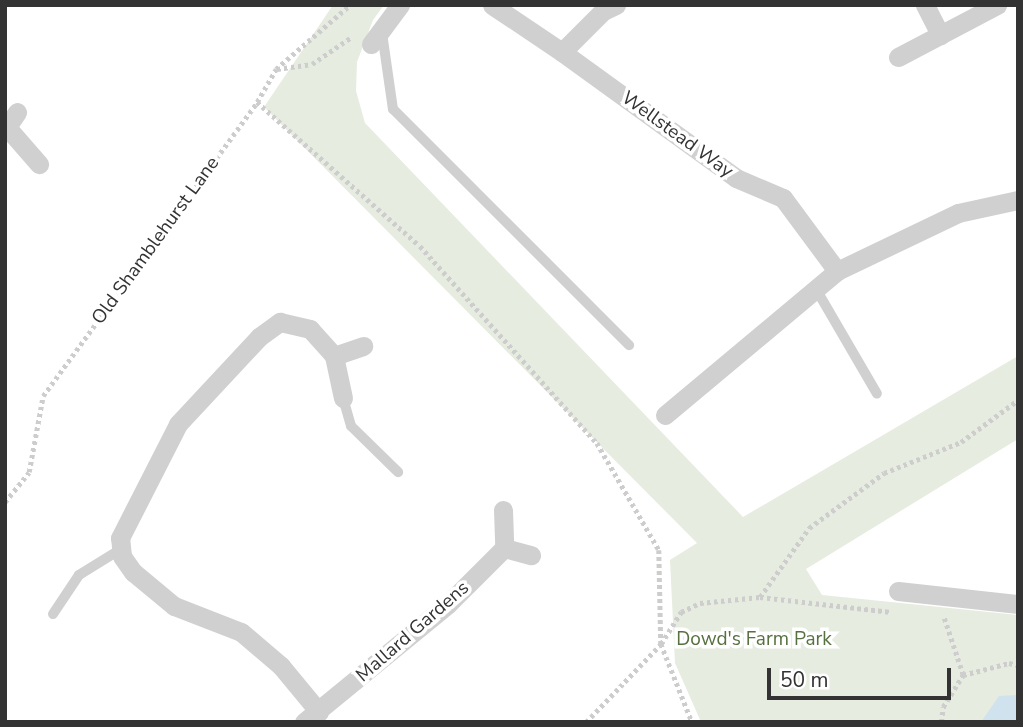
<!DOCTYPE html>
<html>
<head>
<meta charset="utf-8">
<style>
  body { margin:0 }
  #map { position:relative; width:1023px; height:727px; overflow:hidden; background:#fff; font-family:"Nunito Sans",sans-serif }
  div>[style] { position:absolute }
  [style*='--x'] { left:calc(var(--x)*1px); top:calc(var(--y)*1px); width:calc(var(--w)*1px); rotate:calc(var(--a)*1deg) }
  .green>* { inset:0; background:#e6ecdf }
  .water>* { inset:0; background:#cfe2ee }
  .path>* { height:4.5px; margin-top:-2.25px; transform-origin:0; background:repeating-linear-gradient(90deg,#cdcdcd 0 3.5px,transparent 0 7px) }
  .service>* { height:10px; margin:-5px; padding:0 5px; transform-origin:5px; border-radius:5px; background:#d0d0d0 }
  .minor>* { height:19px; margin:-9.5px; padding:0 9.5px; transform-origin:9.5px; border-radius:9.5px; background:#d0d0d0 }
  span { translate:-50% -50%; white-space:nowrap; text-align:center; line-height:1.15; -webkit-text-stroke:7px #fff; paint-order:stroke }
  .street-label { font-size:19px; color:#333 }
  .park-label { font-size:19px; color:#56703f }
  .frame { position:absolute; inset:0; border:7px solid #333; pointer-events:none }
  .scale { position:absolute; left:767px; top:668px; width:184px; height:32px; box-sizing:border-box; border:4px solid #333; border-top:0; padding-left:9px; font-size:21px; line-height:24px; white-space:nowrap; color:#333; -webkit-text-stroke:5px #fff; paint-order:stroke }
</style>
</head>
<body>
<div id="map">
  <div class="green">
    <div style="clip-path:polygon(333px 5px,384px 5px,373px 20px,357px 62px,356px 91px,365px 123px,743px 517px,1018px 356px,1018px 439px,806px 569px,822px 595px,1018px 615px,1018px 722px,701px 722px,675px 663px,670px 560px,697px 543px,264px 107px)"></div>
  </div>
  <div class="water">
    <div style="clip-path:polygon(1018px 695px,1018px 722px,981px 722px,999px 696px)"></div>
  </div>
  <div class="path">
    <div style="--x:277;--y:69;--w:35;--a:-8"></div>
    <div style="--x:312;--y:64;--w:46;--a:-34.4"></div>
    <div style="--x:257;--y:102;--w:217;--a:41.5"></div>
    <div style="--x:420;--y:246;--w:265;--a:48.1"></div>
    <div style="--x:597;--y:443;--w:124;--a:59.9"></div>
    <div style="--x:659;--y:550;--w:94;--a:88.8"></div>
    <div style="--x:661;--y:644;--w:84;--a:68.3"></div>
    <div style="--x:5;--y:502;--w:38;--a:-51"></div>
    <div style="--x:29;--y:472;--w:77;--a:-79.6"></div>
    <div style="--x:43;--y:396;--w:364;--a:-53.9"></div>
    <div style="--x:257;--y:102;--w:38;--a:-60"></div>
    <div style="--x:276;--y:69;--w:98;--a:-40.9"></div>
    <div style="--x:760;--y:597;--w:132;--a:6.5"></div>
    <div style="--x:963;--y:675;--w:48;--a:-14.6"></div>
    <div style="--x:1009;--y:663;--w:9;--a:13"></div>
    <div style="--x:586;--y:722;--w:108;--a:-46.1"></div>
    <div style="--x:661;--y:644;--w:38;--a:-58"></div>
    <div style="--x:681;--y:612;--w:21;--a:-25"></div>
    <div style="--x:700;--y:603;--w:60;--a:-5.7"></div>
    <div style="--x:760;--y:597;--w:85;--a:-54.6"></div>
    <div style="--x:809;--y:528;--w:93;--a:-36.3"></div>
    <div style="--x:884;--y:473;--w:83;--a:-21.9"></div>
    <div style="--x:961;--y:442;--w:71;--a:-36.4"></div>
    <div style="--x:941;--y:722;--w:15;--a:-82"></div>
    <div style="--x:943;--y:707;--w:38;--a:-58"></div>
    <div style="--x:963;--y:675;--w:60;--a:-108.4"></div>
  </div>
  <div class="service">
    <div style="--x:382;--y:33;--w:77;--a:81.8"></div>
    <div style="--x:393;--y:109;--w:334;--a:45"></div>
    <div style="--x:816;--y:289;--w:121;--a:59.8"></div>
    <div style="--x:343;--y:398;--w:29;--a:74"></div>
    <div style="--x:351;--y:426;--w:66;--a:44.4"></div>
    <div style="--x:53;--y:614;--w:47;--a:-56.3"></div>
    <div style="--x:79;--y:575;--w:49;--a:-31.8"></div>
  </div>
  <div class="minor">
    <div style="--x:492;--y:5;--w:84;--a:33.9"></div>
    <div style="--x:616;--y:5;--w:14;--a:155"></div>
    <div style="--x:603;--y:11;--w:58;--a:135"></div>
    <div style="--x:562;--y:52;--w:215;--a:35.9"></div>
    <div style="--x:736;--y:178;--w:51;--a:23.1"></div>
    <div style="--x:783;--y:198;--w:91;--a:53.5"></div>
    <div style="--x:925;--y:5;--w:34;--a:63"></div>
    <div style="--x:371;--y:44;--w:49;--a:-53.4"></div>
    <div style="--x:898;--y:57;--w:112;--a:-27.7"></div>
    <div style="--x:5;--y:125;--w:52;--a:48.9"></div>
    <div style="--x:7;--y:127;--w:18;--a:-56"></div>
    <div style="--x:334;--y:356;--w:31;--a:-19"></div>
    <div style="--x:665;--y:415;--w:224;--a:-39.9"></div>
    <div style="--x:837;--y:271;--w:134;--a:-25.6"></div>
    <div style="--x:958;--y:213;--w:61;--a:-12.2"></div>
    <div style="--x:503;--y:510;--w:38;--a:88"></div>
    <div style="--x:898;--y:591;--w:121;--a:6.2"></div>
    <div style="--x:319;--y:712;--w:60;--a:-129.6"></div>
    <div style="--x:281;--y:666;--w:52;--a:-139.6"></div>
    <div style="--x:241;--y:632;--w:72;--a:-158.8"></div>
    <div style="--x:174;--y:606;--w:53;--a:-140.3"></div>
    <div style="--x:133;--y:572;--w:19;--a:-125"></div>
    <div style="--x:122;--y:556;--w:18;--a:-96"></div>
    <div style="--x:120;--y:538;--w:128;--a:-63"></div>
    <div style="--x:178;--y:424;--w:119;--a:-47"></div>
    <div style="--x:259;--y:337;--w:26;--a:-36"></div>
    <div style="--x:280;--y:322;--w:31;--a:13"></div>
    <div style="--x:310;--y:329;--w:36;--a:48"></div>
    <div style="--x:334;--y:356;--w:43;--a:77.9"></div>
    <div style="--x:304;--y:722;--w:186;--a:-39.3"></div>
    <div style="--x:448;--y:604;--w:79;--a:-45"></div>
    <div style="--x:504;--y:548;--w:28;--a:15"></div>
  </div>
  <div class="street-label">
    <span style="left:677px;top:135px;rotate:36deg">Wellstead Way</span>
    <span style="left:156px;top:241px;rotate:-54deg">Old Shamblehurst Lane</span>
    <span style="left:413px;top:632px;rotate:-41deg">Mallard Gardens</span>
  </div>
  <div class="park-label">
    <span style="left:754px;top:640px">Dowd's Farm Park</span>
  </div>
  <div class="frame"></div>
  <div class="scale">50 m</div>
</div>
</body>
</html>
